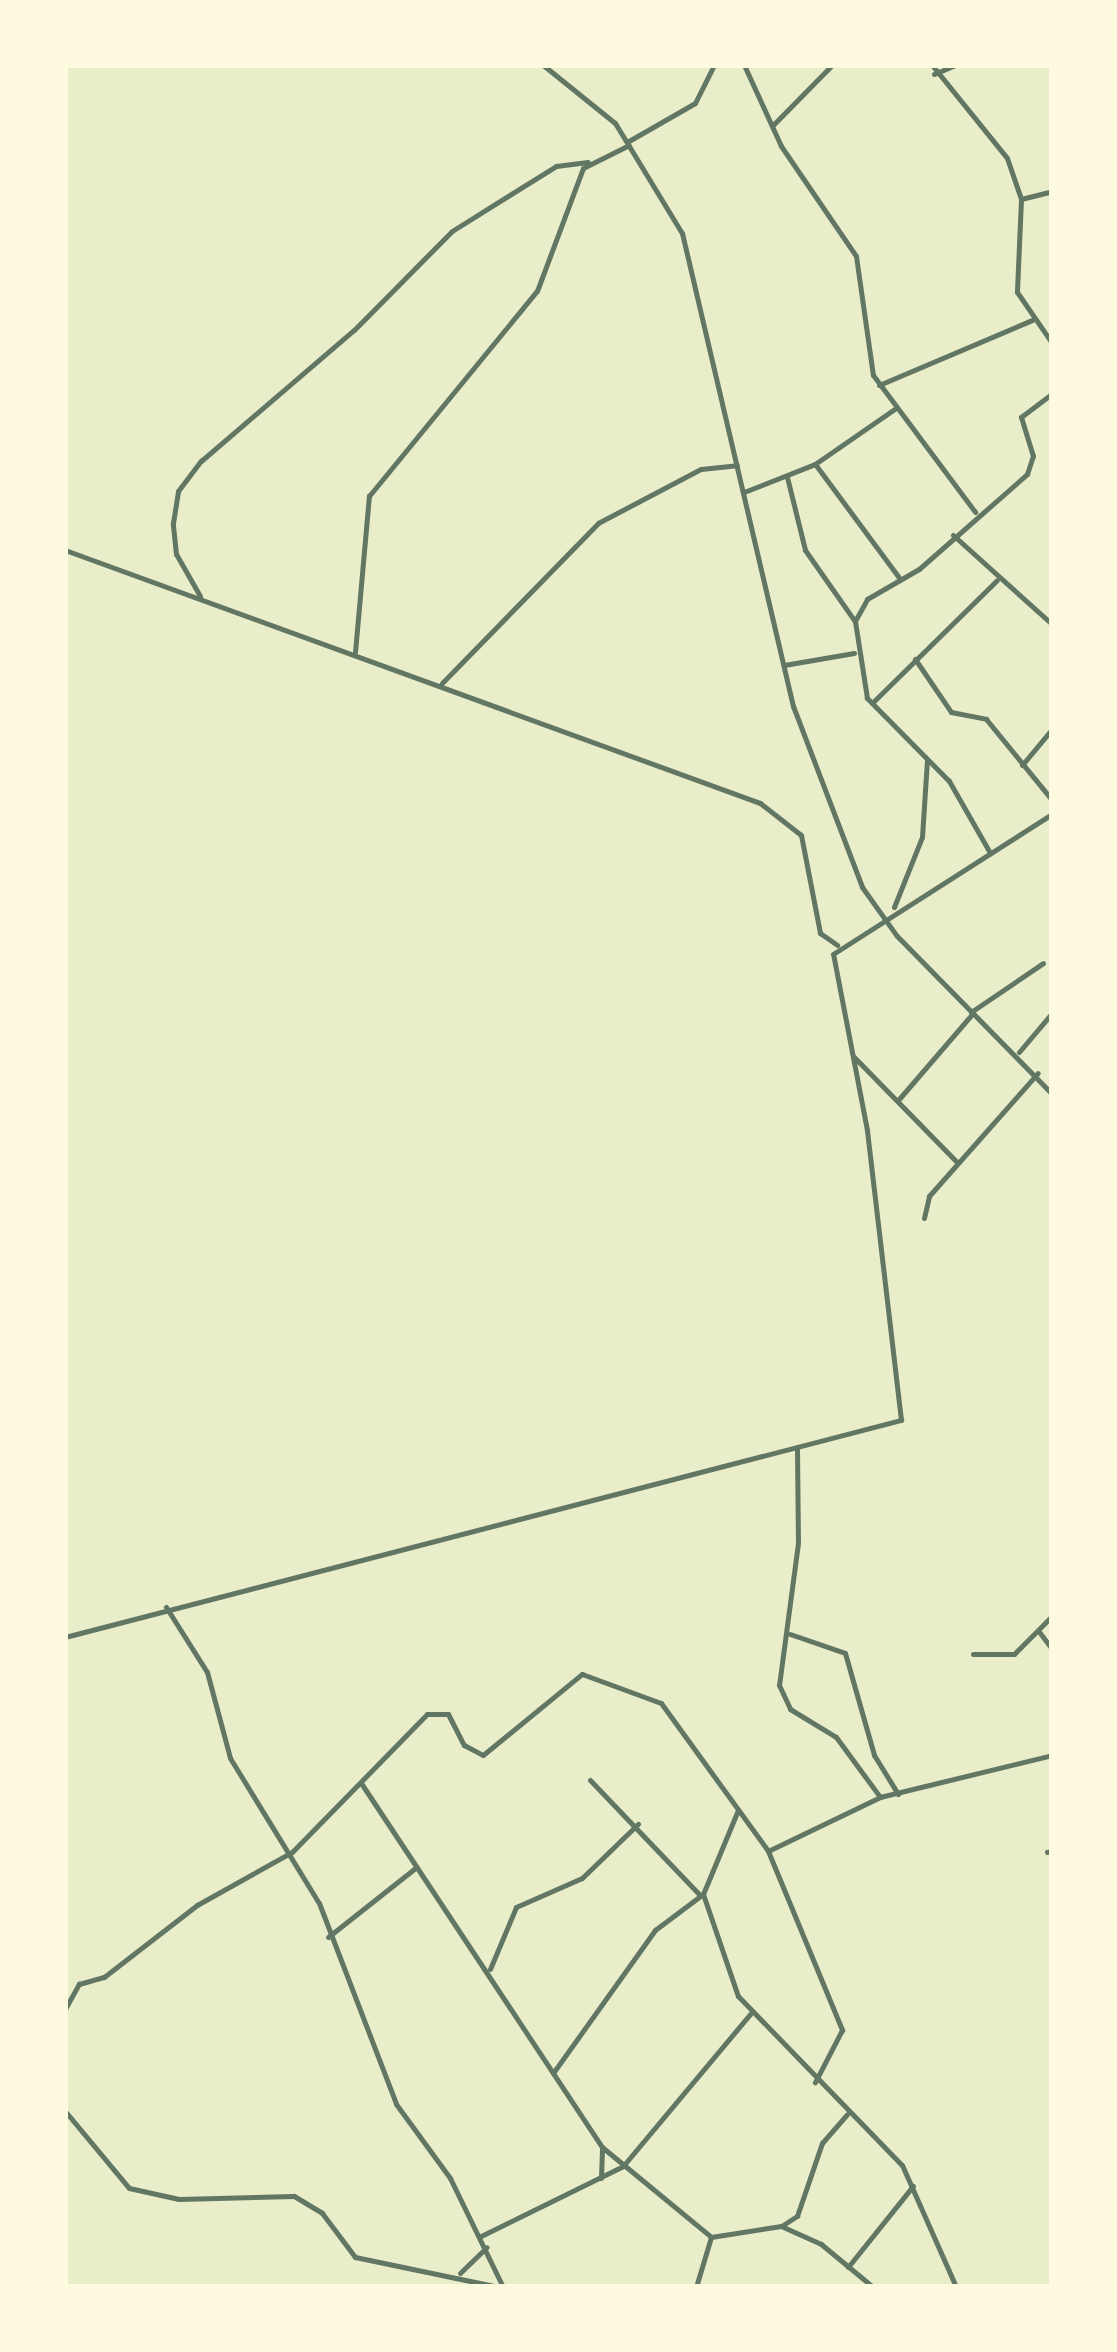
<!DOCTYPE html>
<html>
<head>
<meta charset="utf-8">
<style>
  body { margin:0 }
  #map { position:relative; width:1117px; height:2352px; overflow:hidden; background:#e9edc9; font-family:Karla,sans-serif }
  div>[style] { position:absolute }
  [style*='--x'] { left:calc(var(--x)*1px); top:calc(var(--y)*1px); width:calc(var(--w)*1px); rotate:calc(var(--a)*1deg) }
  .minor>* { height:5px; margin:-2.5px; padding:0 2.5px; transform-origin:2.5px; border-radius:2.5px; background:#617663 }
  span { translate:-50% -50%; white-space:nowrap; text-align:center; line-height:1.15; -webkit-text-stroke:8px #fefae0; paint-order:stroke }
  .frame { position:absolute; inset:0; border:68px solid #fefae0; pointer-events:none }
</style>
</head>
<body>
<div id="map">
  <div class="minor">
    <div style="--x:543;--y:65;--w:92;--a:38.9"></div>
    <div style="--x:615;--y:123;--w:129;--a:58.7"></div>
    <div style="--x:682;--y:233;--w:486;--a:76.8"></div>
    <div style="--x:793;--y:706;--w:194;--a:69.1"></div>
    <div style="--x:862;--y:887;--w:60;--a:54.5"></div>
    <div style="--x:897;--y:936;--w:221;--a:45.5"></div>
    <div style="--x:744;--y:65;--w:89;--a:65.4"></div>
    <div style="--x:781;--y:146;--w:133;--a:55.7"></div>
    <div style="--x:856;--y:256;--w:120;--a:81.9"></div>
    <div style="--x:873;--y:375;--w:171;--a:53.3"></div>
    <div style="--x:858;--y:65;--w:37;--a:0"></div>
    <div style="--x:932;--y:65;--w:119;--a:51.1"></div>
    <div style="--x:1007;--y:158;--w:43;--a:71.1"></div>
    <div style="--x:1021;--y:199;--w:93;--a:92.5"></div>
    <div style="--x:1017;--y:292;--w:62;--a:55.5"></div>
    <div style="--x:934;--y:74;--w:23;--a:-23"></div>
    <div style="--x:772;--y:126;--w:86;--a:-45.5"></div>
    <div style="--x:627;--y:142;--w:78;--a:-29.8"></div>
    <div style="--x:695;--y:103;--w:42;--a:-63.4"></div>
    <div style="--x:1021;--y:199;--w:32;--a:-14"></div>
    <div style="--x:879;--y:385;--w:166;--a:-23"></div>
    <div style="--x:815;--y:464;--w:143;--a:53.5"></div>
    <div style="--x:787;--y:477;--w:75;--a:76.1"></div>
    <div style="--x:805;--y:550;--w:85;--a:55"></div>
    <div style="--x:744;--y:492;--w:76;--a:-21.5"></div>
    <div style="--x:815;--y:464;--w:98;--a:-34.7"></div>
    <div style="--x:953;--y:535;--w:133;--a:42"></div>
    <div style="--x:65;--y:550;--w:740;--a:20"></div>
    <div style="--x:760;--y:803;--w:52;--a:38"></div>
    <div style="--x:801;--y:835;--w:100;--a:79"></div>
    <div style="--x:820;--y:933;--w:21;--a:35"></div>
    <div style="--x:200;--y:596;--w:48;--a:-119.7"></div>
    <div style="--x:176;--y:554;--w:31;--a:-96"></div>
    <div style="--x:173;--y:523;--w:32;--a:-81"></div>
    <div style="--x:178;--y:491;--w:38;--a:-53"></div>
    <div style="--x:201;--y:461;--w:201;--a:-40.6"></div>
    <div style="--x:354;--y:330;--w:139;--a:-45.3"></div>
    <div style="--x:452;--y:231;--w:123;--a:-32"></div>
    <div style="--x:556;--y:166;--w:32;--a:-7"></div>
    <div style="--x:355;--y:652;--w:157;--a:-84.9"></div>
    <div style="--x:369;--y:496;--w:265;--a:-50.7"></div>
    <div style="--x:537;--y:291;--w:131;--a:-69.5"></div>
    <div style="--x:583;--y:168;--w:51;--a:-26.6"></div>
    <div style="--x:915;--y:659;--w:64;--a:55.8"></div>
    <div style="--x:951;--y:712;--w:36;--a:11"></div>
    <div style="--x:986;--y:719;--w:104;--a:50.8"></div>
    <div style="--x:784;--y:665;--w:71;--a:-9.7"></div>
    <div style="--x:442;--y:683;--w:223;--a:-45.7"></div>
    <div style="--x:598;--y:523;--w:116;--a:-27.7"></div>
    <div style="--x:701;--y:469;--w:36;--a:-6"></div>
    <div style="--x:872;--y:703;--w:175;--a:-44.5"></div>
    <div style="--x:1022;--y:765;--w:47;--a:-50.2"></div>
    <div style="--x:989;--y:851;--w:81;--a:-119.7"></div>
    <div style="--x:949;--y:781;--w:117;--a:-134.7"></div>
    <div style="--x:867;--y:698;--w:78;--a:-98.9"></div>
    <div style="--x:855;--y:621;--w:25;--a:-61"></div>
    <div style="--x:867;--y:599;--w:60;--a:-30"></div>
    <div style="--x:919;--y:569;--w:144;--a:-41.3"></div>
    <div style="--x:1027;--y:474;--w:19;--a:-72"></div>
    <div style="--x:1033;--y:456;--w:41;--a:-107.1"></div>
    <div style="--x:1021;--y:417;--w:39;--a:-37"></div>
    <div style="--x:894;--y:907;--w:75;--a:-68.2"></div>
    <div style="--x:922;--y:837;--w:77;--a:-86.3"></div>
    <div style="--x:971;--y:1012;--w:87;--a:-34.2"></div>
    <div style="--x:1019;--y:1052;--w:51;--a:-49.8"></div>
    <div style="--x:854;--y:1057;--w:147;--a:45.6"></div>
    <div style="--x:899;--y:1099;--w:112;--a:-49.3"></div>
    <div style="--x:924;--y:1218;--w:23;--a:-77"></div>
    <div style="--x:929;--y:1196;--w:164;--a:-48.5"></div>
    <div style="--x:797;--y:1449;--w:94;--a:89.4"></div>
    <div style="--x:798;--y:1543;--w:143;--a:97.6"></div>
    <div style="--x:779;--y:1685;--w:26;--a:65"></div>
    <div style="--x:790;--y:1709;--w:54;--a:31.3"></div>
    <div style="--x:836;--y:1737;--w:74;--a:53.7"></div>
    <div style="--x:166;--y:1607;--w:77;--a:57.8"></div>
    <div style="--x:207;--y:1672;--w:89;--a:75"></div>
    <div style="--x:230;--y:1758;--w:170;--a:58.5"></div>
    <div style="--x:319;--y:1903;--w:215;--a:69"></div>
    <div style="--x:396;--y:2104;--w:92;--a:53.9"></div>
    <div style="--x:450;--y:2178;--w:121;--a:64.1"></div>
    <div style="--x:1040;--y:1633;--w:20;--a:53"></div>
    <div style="--x:790;--y:1634;--w:58;--a:19.1"></div>
    <div style="--x:845;--y:1653;--w:106;--a:74.1"></div>
    <div style="--x:874;--y:1755;--w:46;--a:58.4"></div>
    <div style="--x:65;--y:1637;--w:864;--a:-14.55"></div>
    <div style="--x:901;--y:1420;--w:292;--a:-96.7"></div>
    <div style="--x:867;--y:1130;--w:179;--a:-100.9"></div>
    <div style="--x:833;--y:954;--w:260;--a:-32.6"></div>
    <div style="--x:973;--y:1654;--w:41;--a:0"></div>
    <div style="--x:1014;--y:1654;--w:54;--a:-45"></div>
    <div style="--x:590;--y:1780;--w:159;--a:46.3"></div>
    <div style="--x:361;--y:1783;--w:437;--a:56.5"></div>
    <div style="--x:602;--y:2147;--w:141;--a:39.5"></div>
    <div style="--x:738;--y:1810;--w:91;--a:112.6"></div>
    <div style="--x:703;--y:1894;--w:108;--a:71.1"></div>
    <div style="--x:738;--y:1996;--w:235;--a:45.9"></div>
    <div style="--x:902;--y:2165;--w:133;--a:66.1"></div>
    <div style="--x:768;--y:1851;--w:124;--a:-25.7"></div>
    <div style="--x:880;--y:1797;--w:177;--a:-13.7"></div>
    <div style="--x:1047;--y:1852;--w:5;--a:-11"></div>
    <div style="--x:328;--y:1937;--w:110;--a:-38.3"></div>
    <div style="--x:490;--y:1969;--w:67;--a:-67.2"></div>
    <div style="--x:516;--y:1907;--w:72;--a:-23.7"></div>
    <div style="--x:582;--y:1878;--w:78;--a:-44"></div>
    <div style="--x:65;--y:2009;--w:29;--a:-61"></div>
    <div style="--x:79;--y:1984;--w:26;--a:-16"></div>
    <div style="--x:104;--y:1977;--w:118;--a:-37.7"></div>
    <div style="--x:197;--y:1905;--w:109;--a:-29.2"></div>
    <div style="--x:292;--y:1852;--w:193;--a:-45.6"></div>
    <div style="--x:427;--y:1714;--w:21;--a:0"></div>
    <div style="--x:448;--y:1714;--w:35;--a:63"></div>
    <div style="--x:464;--y:1745;--w:21;--a:28"></div>
    <div style="--x:483;--y:1755;--w:128;--a:-39.3"></div>
    <div style="--x:582;--y:1674;--w:84;--a:20.2"></div>
    <div style="--x:661;--y:1703;--w:183;--a:54.1"></div>
    <div style="--x:768;--y:1851;--w:194;--a:67.5"></div>
    <div style="--x:842;--y:2030;--w:59;--a:117.4"></div>
    <div style="--x:553;--y:2073;--w:176;--a:-54.5"></div>
    <div style="--x:655;--y:1930;--w:60;--a:-36.9"></div>
    <div style="--x:65;--y:2111;--w:100;--a:50.3"></div>
    <div style="--x:129;--y:2188;--w:51;--a:12.4"></div>
    <div style="--x:179;--y:2199;--w:115;--a:-1.5"></div>
    <div style="--x:294;--y:2196;--w:33;--a:31"></div>
    <div style="--x:322;--y:2213;--w:55;--a:53.1"></div>
    <div style="--x:355;--y:2257;--w:147;--a:11.8"></div>
    <div style="--x:601;--y:2178;--w:31;--a:-88"></div>
    <div style="--x:783;--y:2225;--w:17;--a:-33"></div>
    <div style="--x:797;--y:2216;--w:77;--a:-71.1"></div>
    <div style="--x:822;--y:2143;--w:38;--a:-49"></div>
    <div style="--x:481;--y:2236;--w:158;--a:-26.2"></div>
    <div style="--x:623;--y:2166;--w:198;--a:-50.1"></div>
    <div style="--x:848;--y:2267;--w:104;--a:-51.3"></div>
    <div style="--x:460;--y:2273;--w:37;--a:-44"></div>
    <div style="--x:696;--y:2287;--w:52;--a:-73.3"></div>
    <div style="--x:711;--y:2237;--w:71;--a:-8.9"></div>
    <div style="--x:781;--y:2226;--w:44;--a:24.2"></div>
    <div style="--x:821;--y:2244;--w:67;--a:39.6"></div>
  </div>
  <div class="frame"></div>
</div>
</body>
</html>
